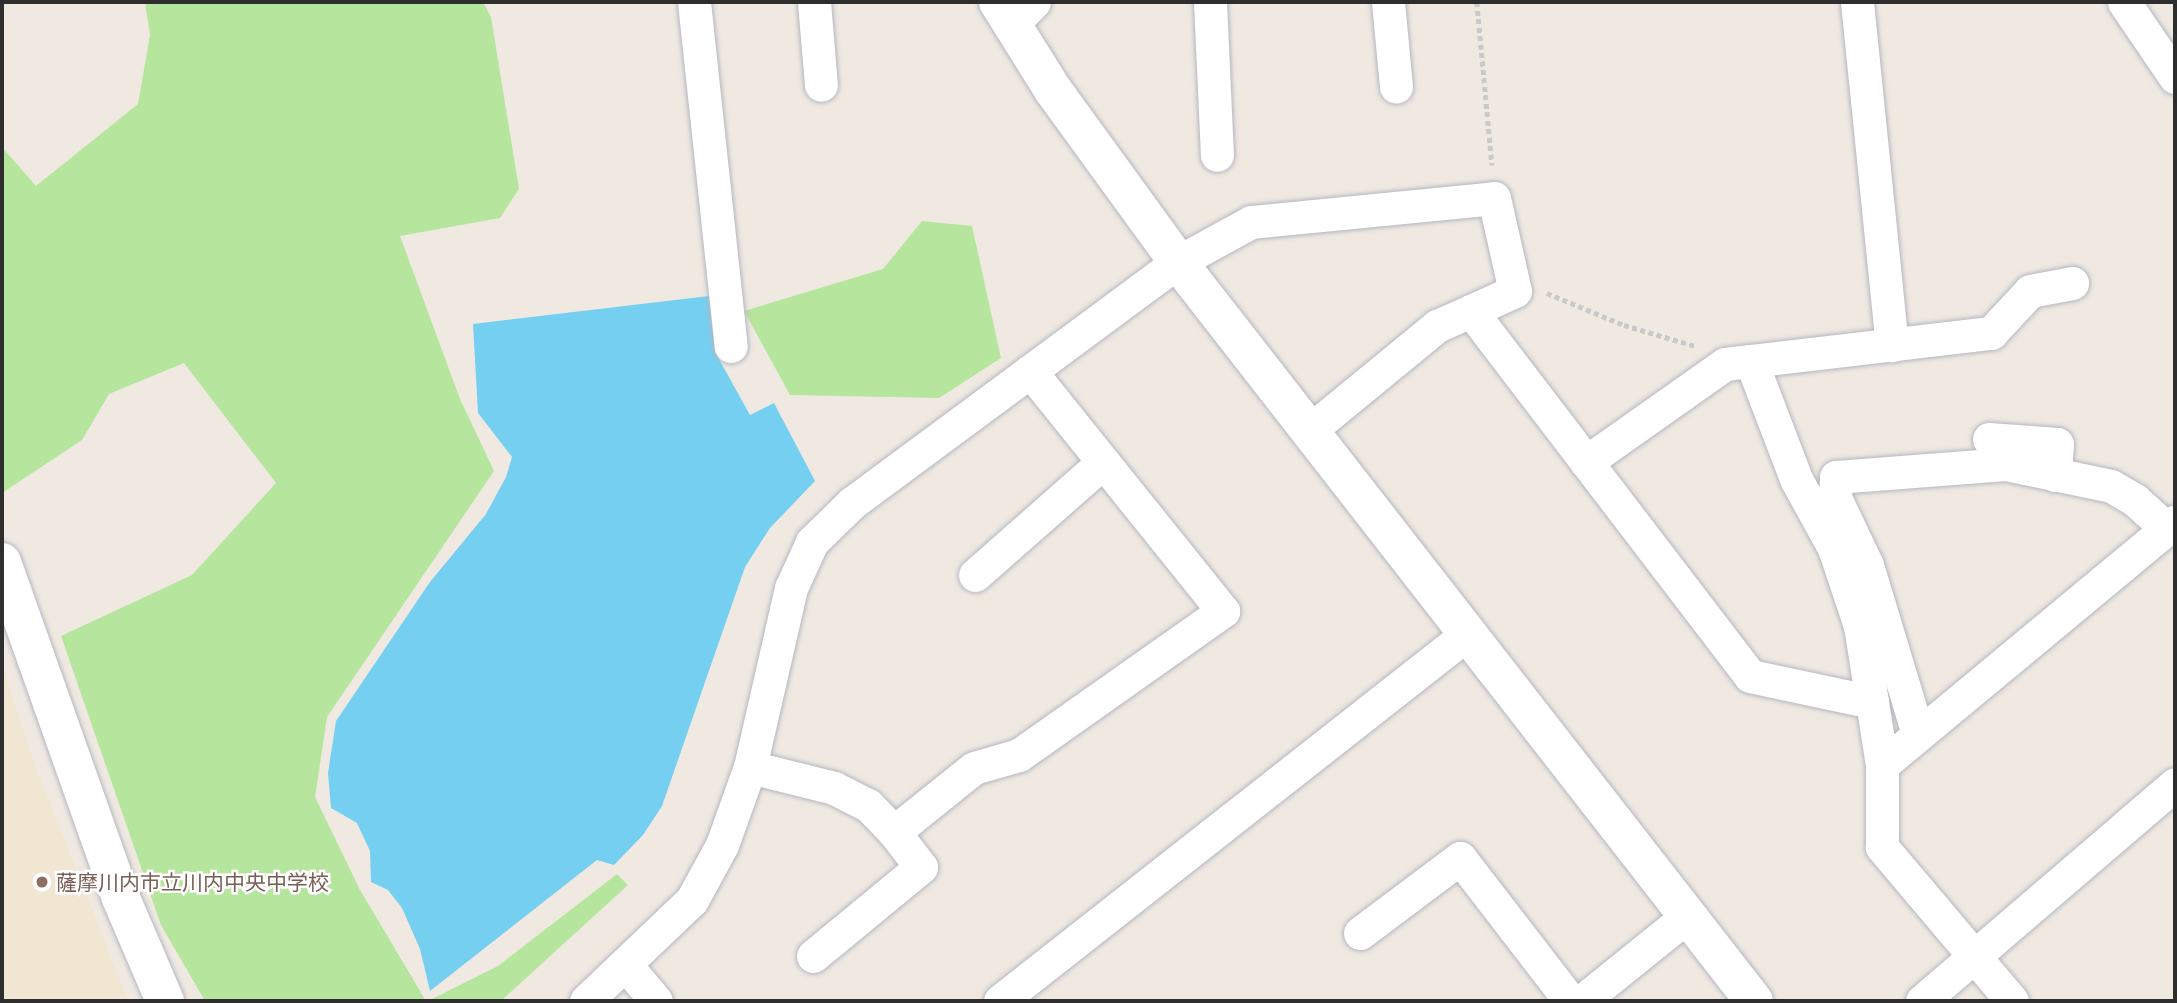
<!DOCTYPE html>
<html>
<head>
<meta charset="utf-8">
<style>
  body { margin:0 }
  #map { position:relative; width:2177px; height:1003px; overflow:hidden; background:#efe9e1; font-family:"Open Sans","Noto Sans JP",sans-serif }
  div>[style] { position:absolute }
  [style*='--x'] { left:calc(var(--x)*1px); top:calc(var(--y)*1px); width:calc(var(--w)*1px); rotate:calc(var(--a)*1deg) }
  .education>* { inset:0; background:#f0e6d1 }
  .green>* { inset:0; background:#b6e59e }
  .water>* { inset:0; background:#75cff0 }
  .path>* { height:4.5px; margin-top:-2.25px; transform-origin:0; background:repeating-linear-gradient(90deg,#c9c9c9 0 5px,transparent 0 8.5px) }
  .roads { filter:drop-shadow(0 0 2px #b4b7c1) drop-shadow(0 0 2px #b4b7c1) }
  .street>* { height:33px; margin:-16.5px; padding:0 16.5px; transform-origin:16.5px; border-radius:16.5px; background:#fff }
  .secondary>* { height:38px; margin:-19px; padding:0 19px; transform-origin:19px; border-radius:19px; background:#fff }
  .dots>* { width:19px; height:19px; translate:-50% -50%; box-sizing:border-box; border:4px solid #fff; border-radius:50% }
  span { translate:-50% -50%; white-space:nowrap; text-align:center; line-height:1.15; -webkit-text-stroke:5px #fff; paint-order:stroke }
  .education-label { font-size:21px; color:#785e54 }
  .left { translate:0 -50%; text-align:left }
  .frame { position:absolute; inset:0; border:4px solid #2e2e2e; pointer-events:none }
</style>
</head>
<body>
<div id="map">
  <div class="education">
    <div style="clip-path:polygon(2px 665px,34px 763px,128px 1001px,2px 1001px)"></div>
  </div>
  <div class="green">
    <div style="clip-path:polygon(145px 2px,483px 2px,491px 17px,519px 189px,500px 218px,400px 236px,460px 399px,494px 471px,327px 717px,315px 797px,360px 890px,426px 1001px,205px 1001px,161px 925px,61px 636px,192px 575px,276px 483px,184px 363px,109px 394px,82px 440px,2px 493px,2px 147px,36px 186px,138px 104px,150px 35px)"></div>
    <div style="clip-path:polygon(922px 221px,972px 226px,1001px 358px,939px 398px,790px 395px,744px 311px,883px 269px)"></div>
    <div style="clip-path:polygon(617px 874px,628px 885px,501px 1001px,428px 1001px,498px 966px)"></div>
  </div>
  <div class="water">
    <div style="clip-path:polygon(709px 296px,715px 352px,750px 415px,774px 403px,815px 481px,770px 528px,745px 567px,662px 806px,643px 835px,614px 865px,597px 860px,430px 991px,420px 949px,402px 908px,388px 890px,371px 882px,370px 851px,357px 823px,331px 808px,328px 773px,336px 721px,430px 582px,486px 514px,506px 477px,512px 457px,478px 413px,473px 324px)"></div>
  </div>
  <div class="path">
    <div style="--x:1477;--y:2;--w:164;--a:84.7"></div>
    <div style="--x:1547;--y:293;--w:83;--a:22.6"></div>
    <div style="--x:1624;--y:325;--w:75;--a:16.3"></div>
  </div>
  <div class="roads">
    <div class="street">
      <div style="--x:694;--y:2;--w:346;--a:83.9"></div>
      <div style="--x:814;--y:2;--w:83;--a:85.2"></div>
      <div style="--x:1210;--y:2;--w:153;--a:87.4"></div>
      <div style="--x:1388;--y:2;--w:85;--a:84.6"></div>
      <div style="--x:1857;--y:2;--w:345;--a:84.2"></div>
      <div style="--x:2124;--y:2;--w:91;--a:55.8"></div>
      <div style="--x:1012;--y:24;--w:31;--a:-45"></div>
      <div style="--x:1751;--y:361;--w:242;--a:-6.7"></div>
      <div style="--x:1991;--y:333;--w:57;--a:-47.1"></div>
      <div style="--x:2030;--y:291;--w:43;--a:-10.8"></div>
      <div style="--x:1309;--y:431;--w:166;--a:-39.4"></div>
      <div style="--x:1437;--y:326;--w:37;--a:-24"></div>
      <div style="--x:1471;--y:311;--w:459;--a:52.6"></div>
      <div style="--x:1750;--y:676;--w:125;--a:12"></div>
      <div style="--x:1872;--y:702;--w:64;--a:81"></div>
      <div style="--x:1989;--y:439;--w:68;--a:4.2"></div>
      <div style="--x:2057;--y:444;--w:31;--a:94"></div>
      <div style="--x:1586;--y:462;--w:170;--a:-35.2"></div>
      <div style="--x:1725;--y:364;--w:26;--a:-7"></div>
      <div style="--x:1751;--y:361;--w:126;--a:69.1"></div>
      <div style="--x:1796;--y:479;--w:79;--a:61.2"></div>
      <div style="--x:1834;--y:548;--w:82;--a:71.6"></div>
      <div style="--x:1860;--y:626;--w:77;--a:81"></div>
      <div style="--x:975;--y:575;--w:171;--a:-41.4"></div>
      <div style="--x:1918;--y:734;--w:177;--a:-106.8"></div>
      <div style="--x:1867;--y:565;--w:74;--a:-115.5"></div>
      <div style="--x:1835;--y:498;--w:21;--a:-87"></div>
      <div style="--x:1836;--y:477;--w:170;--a:-4.4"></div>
      <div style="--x:2006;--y:464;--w:107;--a:11.8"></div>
      <div style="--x:2111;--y:486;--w:28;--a:30"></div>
      <div style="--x:2135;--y:500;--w:43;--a:42.2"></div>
      <div style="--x:750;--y:767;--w:87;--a:14"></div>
      <div style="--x:834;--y:788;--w:38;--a:27"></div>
      <div style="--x:868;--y:805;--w:37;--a:46"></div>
      <div style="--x:1360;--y:933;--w:125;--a:-36.9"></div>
      <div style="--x:1460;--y:858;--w:180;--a:52.4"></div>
      <div style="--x:813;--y:956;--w:140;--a:-39.5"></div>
      <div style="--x:921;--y:867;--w:44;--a:-127.6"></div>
      <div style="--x:894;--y:832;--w:102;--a:-38.7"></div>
      <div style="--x:974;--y:768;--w:47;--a:-16.1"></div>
      <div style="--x:1019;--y:755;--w:250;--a:-35.2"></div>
      <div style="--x:1223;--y:611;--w:308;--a:-128.8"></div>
      <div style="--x:625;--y:964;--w:48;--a:50"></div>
      <div style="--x:586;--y:1001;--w:146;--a:-43.6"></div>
      <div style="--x:692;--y:900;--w:63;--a:-61.4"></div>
      <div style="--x:722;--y:845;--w:83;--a:-70.3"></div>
      <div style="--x:750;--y:767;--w:184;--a:-77.1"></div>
      <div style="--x:791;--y:588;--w:51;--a:-65.5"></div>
      <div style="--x:812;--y:542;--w:56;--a:-44.3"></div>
      <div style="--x:852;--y:503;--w:405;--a:-36.5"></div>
      <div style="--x:1178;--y:262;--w:83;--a:-28.7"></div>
      <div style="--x:1251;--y:222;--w:244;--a:-5.6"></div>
      <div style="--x:1494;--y:198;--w:95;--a:77.3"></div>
      <div style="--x:1515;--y:291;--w:48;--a:155.6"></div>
      <div style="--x:1000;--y:1001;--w:594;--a:-38.16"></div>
      <div style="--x:1582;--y:1001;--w:134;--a:-38.9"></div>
      <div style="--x:1922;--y:1001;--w:333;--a:-40.6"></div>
      <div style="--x:2012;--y:1001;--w:202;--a:-130.2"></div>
      <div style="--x:1882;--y:847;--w:82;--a:-90"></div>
      <div style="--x:1882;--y:765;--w:381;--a:-39.7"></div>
    </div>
    <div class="secondary">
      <div style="--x:998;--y:2;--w:104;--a:58"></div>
      <div style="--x:1053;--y:90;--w:213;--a:54"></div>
      <div style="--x:1178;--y:262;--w:937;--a:52.07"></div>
      <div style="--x:2;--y:562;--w:354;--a:70.5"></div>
      <div style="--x:120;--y:896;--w:114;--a:66.8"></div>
    </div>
  </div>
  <div class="dots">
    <div style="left:42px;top:882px;background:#8d6e63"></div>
  </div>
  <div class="education-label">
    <span class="left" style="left:56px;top:882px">薩摩川内市立川内中央中学校</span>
  </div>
  <div class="frame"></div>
</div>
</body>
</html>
